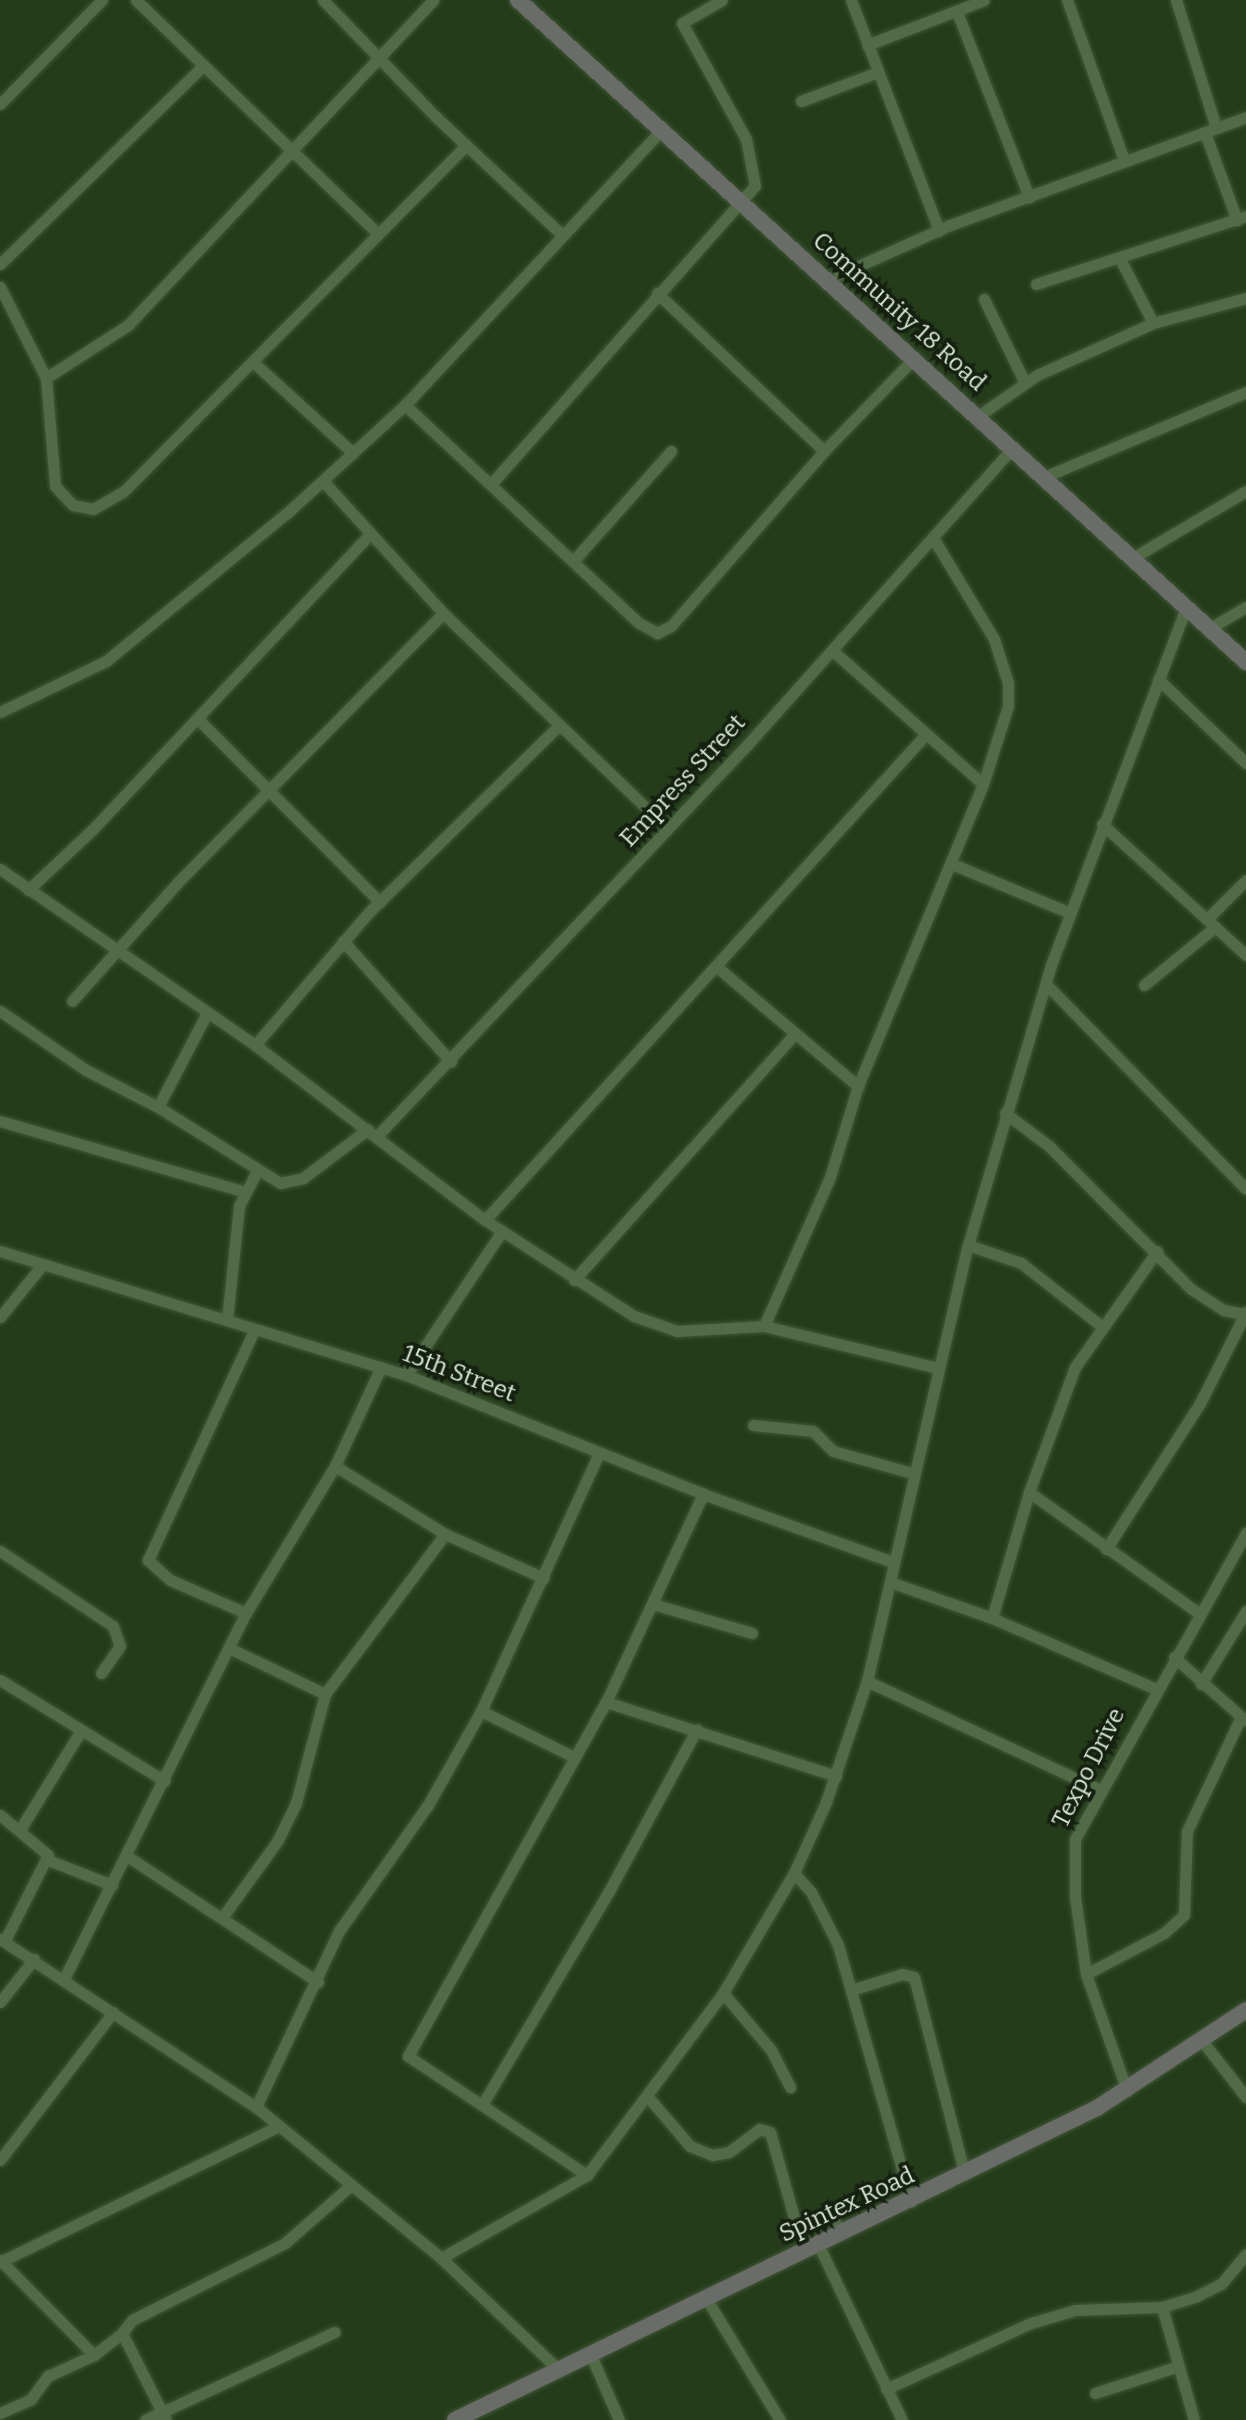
<!DOCTYPE html>
<html>
<head>
<meta charset="utf-8">
<style>
  body { margin:0 }
  #map { position:relative; width:1246px; height:2420px; overflow:hidden; background:#243c1a; font-family:Bitter,serif }
  div>[style] { position:absolute }
  [style*='--x'] { left:calc(var(--x)*1px); top:calc(var(--y)*1px); width:calc(var(--w)*1px); rotate:calc(var(--a)*1deg) }
  .roads { filter:drop-shadow(0 0 2px #415639) drop-shadow(0 0 2px #415639) }
  .street>* { height:11px; margin:-5.5px; padding:0 5.5px; transform-origin:5.5px; border-radius:5.5px; background:#516b47 }
  .secondary>* { height:16px; margin:-8px; padding:0 8px; transform-origin:8px; border-radius:8px; background:#6a6c68 }
  span { translate:-50% -50%; white-space:nowrap; text-align:center; line-height:1.15; -webkit-text-stroke:7px #152011; paint-order:stroke }
  .street-label { font-size:24px; color:#dae9d5 }
</style>
</head>
<body>
<div id="map">
  <div class="roads">
    <div class="street">
      <div style="--x:136;--y:0;--w:335;--a:44"></div>
      <div style="--x:323;--y:0;--w:163;--a:46"></div>
      <div style="--x:436;--y:117;--w:171;--a:43.1"></div>
      <div style="--x:851;--y:0;--w:247;--a:69.1"></div>
      <div style="--x:1067;--y:0;--w:170;--a:70.4"></div>
      <div style="--x:1176;--y:0;--w:134;--a:72.6"></div>
      <div style="--x:957;--y:12;--w:199;--a:68.7"></div>
      <div style="--x:867;--y:45;--w:125;--a:-21"></div>
      <div style="--x:801;--y:101;--w:79;--a:-20.7"></div>
      <div style="--x:0;--y:104;--w:146;--a:-45.6"></div>
      <div style="--x:1205;--y:133;--w:93;--a:69.8"></div>
      <div style="--x:1119;--y:257;--w:74;--a:62.7"></div>
      <div style="--x:0;--y:264;--w:284;--a:-44.3"></div>
      <div style="--x:827;--y:280;--w:135;--a:-24.1"></div>
      <div style="--x:950;--y:225;--w:315;--a:-20"></div>
      <div style="--x:1036;--y:284;--w:221;--a:-17.9"></div>
      <div style="--x:0;--y:287;--w:102;--a:63.2"></div>
      <div style="--x:46;--y:378;--w:108;--a:85.2"></div>
      <div style="--x:55;--y:486;--w:26;--a:47"></div>
      <div style="--x:73;--y:505;--w:20;--a:11"></div>
      <div style="--x:93;--y:509;--w:34;--a:-30"></div>
      <div style="--x:123;--y:492;--w:488;--a:-45.3"></div>
      <div style="--x:657;--y:293;--w:230;--a:43.4"></div>
      <div style="--x:984;--y:299;--w:93;--a:64"></div>
      <div style="--x:253;--y:362;--w:135;--a:42.3"></div>
      <div style="--x:46;--y:378;--w:98;--a:-32.9"></div>
      <div style="--x:128;--y:325;--w:446;--a:-46.8"></div>
      <div style="--x:405;--y:405;--w:320;--a:43"></div>
      <div style="--x:639;--y:623;--w:21;--a:29"></div>
      <div style="--x:657;--y:633;--w:16;--a:-27"></div>
      <div style="--x:671;--y:626;--w:232;--a:-48.8"></div>
      <div style="--x:824;--y:451;--w:129;--a:-45.9"></div>
      <div style="--x:978;--y:416;--w:72;--a:-34.8"></div>
      <div style="--x:1037;--y:375;--w:127;--a:-24.1"></div>
      <div style="--x:1153;--y:323;--w:96;--a:-15"></div>
      <div style="--x:1044;--y:477;--w:219;--a:-22.8"></div>
      <div style="--x:323;--y:481;--w:178;--a:47.7"></div>
      <div style="--x:443;--y:613;--w:310;--a:43.8"></div>
      <div style="--x:492;--y:483;--w:397;--a:-48.5"></div>
      <div style="--x:755;--y:186;--w:48;--a:-100.8"></div>
      <div style="--x:746;--y:139;--w:132;--a:-118.9"></div>
      <div style="--x:682;--y:23;--w:46;--a:-29.9"></div>
      <div style="--x:1134;--y:557;--w:130;--a:-30.5"></div>
      <div style="--x:574;--y:560;--w:146;--a:-48.3"></div>
      <div style="--x:1210;--y:628;--w:42;--a:-30.3"></div>
      <div style="--x:833;--y:651;--w:200;--a:41.6"></div>
      <div style="--x:1158;--y:679;--w:122;--a:43.7"></div>
      <div style="--x:0;--y:712;--w:118;--a:-25.7"></div>
      <div style="--x:106;--y:661;--w:234;--a:-39.3"></div>
      <div style="--x:287;--y:513;--w:160;--a:-42.5"></div>
      <div style="--x:405;--y:405;--w:377;--a:-47"></div>
      <div style="--x:198;--y:719;--w:258;--a:45.2"></div>
      <div style="--x:1102;--y:824;--w:195;--a:42.3"></div>
      <div style="--x:952;--y:864;--w:126;--a:22.5"></div>
      <div style="--x:0;--y:869;--w:310;--a:34.6"></div>
      <div style="--x:255;--y:1045;--w:289;--a:37.3"></div>
      <div style="--x:485;--y:1220;--w:177;--a:32.8"></div>
      <div style="--x:634;--y:1316;--w:46;--a:19.2"></div>
      <div style="--x:677;--y:1331;--w:87;--a:-3.3"></div>
      <div style="--x:764;--y:1326;--w:178;--a:13.6"></div>
      <div style="--x:28;--y:890;--w:88;--a:-43.2"></div>
      <div style="--x:92;--y:830;--w:403;--a:-46.8"></div>
      <div style="--x:1207;--y:919;--w:55;--a:-45"></div>
      <div style="--x:343;--y:941;--w:162;--a:48.2"></div>
      <div style="--x:717;--y:967;--w:185;--a:40.2"></div>
      <div style="--x:1046;--y:984;--w:286;--a:45.7"></div>
      <div style="--x:1144;--y:985;--w:92;--a:-39.2"></div>
      <div style="--x:72;--y:1001;--w:161;--a:-48.3"></div>
      <div style="--x:179;--y:881;--w:376;--a:-45.4"></div>
      <div style="--x:0;--y:1011;--w:104;--a:34.5"></div>
      <div style="--x:86;--y:1070;--w:81;--a:27.2"></div>
      <div style="--x:158;--y:1107;--w:144;--a:31.9"></div>
      <div style="--x:280;--y:1183;--w:24;--a:-12"></div>
      <div style="--x:303;--y:1178;--w:81;--a:-37"></div>
      <div style="--x:255;--y:1045;--w:175;--a:-49.4"></div>
      <div style="--x:369;--y:912;--w:267;--a:-44.5"></div>
      <div style="--x:158;--y:1107;--w:106;--a:-62.5"></div>
      <div style="--x:1005;--y:1113;--w:55;--a:36.9"></div>
      <div style="--x:1049;--y:1146;--w:202;--a:45.2"></div>
      <div style="--x:1191;--y:1289;--w:38;--a:33"></div>
      <div style="--x:1223;--y:1310;--w:21;--a:11"></div>
      <div style="--x:0;--y:1121;--w:253;--a:16.1"></div>
      <div style="--x:377;--y:1136;--w:538;--a:-46.58"></div>
      <div style="--x:747;--y:745;--w:399;--a:-48.2"></div>
      <div style="--x:485;--y:1220;--w:656;--a:-47.78"></div>
      <div style="--x:968;--y:1245;--w:56;--a:18.8"></div>
      <div style="--x:1021;--y:1263;--w:100;--a:38.1"></div>
      <div style="--x:0;--y:1251;--w:425;--a:17"></div>
      <div style="--x:406;--y:1375;--w:320;--a:21.8"></div>
      <div style="--x:703;--y:1494;--w:202;--a:19.7"></div>
      <div style="--x:574;--y:1280;--w:331;--a:-48.1"></div>
      <div style="--x:0;--y:1317;--w:68;--a:-50.9"></div>
      <div style="--x:227;--y:1320;--w:115;--a:-84"></div>
      <div style="--x:239;--y:1206;--w:38;--a:-63"></div>
      <div style="--x:764;--y:1326;--w:163;--a:-66.1"></div>
      <div style="--x:830;--y:1177;--w:95;--a:-72.9"></div>
      <div style="--x:858;--y:1086;--w:327;--a:-67.5"></div>
      <div style="--x:983;--y:784;--w:82;--a:-72.2"></div>
      <div style="--x:1008;--y:706;--w:23;--a:-90"></div>
      <div style="--x:1008;--y:683;--w:46;--a:-107.7"></div>
      <div style="--x:994;--y:639;--w:118;--a:-121.1"></div>
      <div style="--x:406;--y:1375;--w:173;--a:-56.3"></div>
      <div style="--x:753;--y:1425;--w:60;--a:5.7"></div>
      <div style="--x:813;--y:1431;--w:28;--a:45"></div>
      <div style="--x:833;--y:1451;--w:82;--a:15.6"></div>
      <div style="--x:335;--y:1466;--w:129;--a:31.7"></div>
      <div style="--x:445;--y:1534;--w:108;--a:24"></div>
      <div style="--x:1029;--y:1492;--w:210;--a:35.5"></div>
      <div style="--x:1106;--y:1549;--w:174;--a:-57.2"></div>
      <div style="--x:1200;--y:1403;--w:102;--a:-63.2"></div>
      <div style="--x:0;--y:1551;--w:136;--a:33.6"></div>
      <div style="--x:113;--y:1626;--w:21;--a:71"></div>
      <div style="--x:120;--y:1646;--w:33;--a:125"></div>
      <div style="--x:890;--y:1582;--w:108;--a:19.4"></div>
      <div style="--x:992;--y:1618;--w:179;--a:23.4"></div>
      <div style="--x:653;--y:1604;--w:103;--a:16.3"></div>
      <div style="--x:246;--y:1613;--w:83;--a:-156.5"></div>
      <div style="--x:170;--y:1580;--w:30;--a:-138"></div>
      <div style="--x:148;--y:1560;--w:252;--a:-65.2"></div>
      <div style="--x:992;--y:1618;--w:131;--a:-73.6"></div>
      <div style="--x:1029;--y:1492;--w:133;--a:-69.8"></div>
      <div style="--x:1075;--y:1367;--w:142;--a:-54.7"></div>
      <div style="--x:231;--y:1649;--w:104;--a:25.6"></div>
      <div style="--x:1174;--y:1657;--w:95;--a:41.6"></div>
      <div style="--x:0;--y:1680;--w:193;--a:31.5"></div>
      <div style="--x:867;--y:1681;--w:258;--a:25"></div>
      <div style="--x:1201;--y:1684;--w:86;--a:-58.3"></div>
      <div style="--x:606;--y:1702;--w:242;--a:17.8"></div>
      <div style="--x:481;--y:1711;--w:104;--a:26.3"></div>
      <div style="--x:0;--y:1815;--w:62;--a:39.8"></div>
      <div style="--x:48;--y:1855;--w:97;--a:116.8"></div>
      <div style="--x:21;--y:1828;--w:113;--a:-58.4"></div>
      <div style="--x:127;--y:1856;--w:229;--a:33.4"></div>
      <div style="--x:48;--y:1860;--w:69;--a:21.3"></div>
      <div style="--x:794;--y:1873;--w:25;--a:48"></div>
      <div style="--x:811;--y:1892;--w:59;--a:63"></div>
      <div style="--x:838;--y:1945;--w:267;--a:74.1"></div>
      <div style="--x:224;--y:1915;--w:92;--a:-54.2"></div>
      <div style="--x:278;--y:1840;--w:41;--a:-64.1"></div>
      <div style="--x:296;--y:1803;--w:113;--a:-75.1"></div>
      <div style="--x:325;--y:1694;--w:200;--a:-53.1"></div>
      <div style="--x:0;--y:1939;--w:306;--a:33.3"></div>
      <div style="--x:256;--y:2107;--w:239;--a:39.2"></div>
      <div style="--x:441;--y:2258;--w:160;--a:43.5"></div>
      <div style="--x:1086;--y:1974;--w:88;--a:-27.7"></div>
      <div style="--x:1164;--y:1933;--w:27;--a:-42"></div>
      <div style="--x:1184;--y:1915;--w:84;--a:-88"></div>
      <div style="--x:1187;--y:1831;--w:126;--a:-64.7"></div>
      <div style="--x:64;--y:1979;--w:409;--a:-63.6"></div>
      <div style="--x:246;--y:1613;--w:172;--a:-58.8"></div>
      <div style="--x:335;--y:1466;--w:109;--a:-65.1"></div>
      <div style="--x:851;--y:1990;--w:53;--a:-17.4"></div>
      <div style="--x:902;--y:1974;--w:12;--a:14"></div>
      <div style="--x:914;--y:1977;--w:204;--a:75.6"></div>
      <div style="--x:723;--y:1993;--w:75;--a:49.9"></div>
      <div style="--x:771;--y:2050;--w:42;--a:62.8"></div>
      <div style="--x:0;--y:2002;--w:55;--a:-51.7"></div>
      <div style="--x:1203;--y:2042;--w:70;--a:52"></div>
      <div style="--x:1127;--y:2091;--w:124;--a:-109.3"></div>
      <div style="--x:1086;--y:1974;--w:78;--a:-98.1"></div>
      <div style="--x:1075;--y:1897;--w:58;--a:-90"></div>
      <div style="--x:1075;--y:1839;--w:351;--a:-60.8"></div>
      <div style="--x:648;--y:2097;--w:65;--a:49.4"></div>
      <div style="--x:690;--y:2146;--w:24;--a:22"></div>
      <div style="--x:712;--y:2155;--w:17;--a:-10"></div>
      <div style="--x:729;--y:2152;--w:38;--a:-37"></div>
      <div style="--x:759;--y:2129;--w:11;--a:15"></div>
      <div style="--x:770;--y:2132;--w:100;--a:74.3"></div>
      <div style="--x:797;--y:2228;--w:37;--a:-16"></div>
      <div style="--x:833;--y:2218;--w:17;--a:66"></div>
      <div style="--x:482;--y:2105;--w:249;--a:-59.3"></div>
      <div style="--x:609;--y:1891;--w:184;--a:-61.5"></div>
      <div style="--x:256;--y:2107;--w:195;--a:-64.8"></div>
      <div style="--x:339;--y:1931;--w:154;--a:-54.8"></div>
      <div style="--x:428;--y:1805;--w:108;--a:-60.6"></div>
      <div style="--x:481;--y:1711;--w:284;--a:-65.4"></div>
      <div style="--x:0;--y:2160;--w:186;--a:-52.6"></div>
      <div style="--x:587;--y:2175;--w:215;--a:-146.4"></div>
      <div style="--x:408;--y:2056;--w:406;--a:-60.8"></div>
      <div style="--x:606;--y:1702;--w:230;--a:-65"></div>
      <div style="--x:818;--y:2244;--w:195;--a:64.5"></div>
      <div style="--x:441;--y:2258;--w:168;--a:-29.6"></div>
      <div style="--x:587;--y:2175;--w:227;--a:-53.2"></div>
      <div style="--x:723;--y:1993;--w:139;--a:-59.4"></div>
      <div style="--x:794;--y:1873;--w:78;--a:-65.7"></div>
      <div style="--x:826;--y:1802;--w:128;--a:-71.3"></div>
      <div style="--x:867;--y:1681;--w:448;--a:-77"></div>
      <div style="--x:968;--y:1245;--w:292;--a:-73.5"></div>
      <div style="--x:1051;--y:965;--w:384;--a:-69.3"></div>
      <div style="--x:0;--y:2260;--w:134;--a:45.3"></div>
      <div style="--x:2;--y:2261;--w:306;--a:-26"></div>
      <div style="--x:706;--y:2298;--w:143;--a:58.8"></div>
      <div style="--x:1162;--y:2307;--w:117;--a:74.2"></div>
      <div style="--x:590;--y:2353;--w:73;--a:66.6"></div>
      <div style="--x:886;--y:2389;--w:159;--a:-24.5"></div>
      <div style="--x:1031;--y:2323;--w:46;--a:-16.5"></div>
      <div style="--x:1075;--y:2310;--w:87;--a:-2"></div>
      <div style="--x:1162;--y:2307;--w:34;--a:-17"></div>
      <div style="--x:1195;--y:2297;--w:29;--a:-27"></div>
      <div style="--x:1221;--y:2284;--w:39;--a:-50"></div>
      <div style="--x:1095;--y:2393;--w:88;--a:-17.8"></div>
      <div style="--x:0;--y:2413;--w:34;--a:-24"></div>
      <div style="--x:31;--y:2399;--w:29;--a:-54"></div>
      <div style="--x:48;--y:2376;--w:51;--a:-24.5"></div>
      <div style="--x:94;--y:2355;--w:36;--a:-38"></div>
      <div style="--x:145;--y:2420;--w:209;--a:-24.9"></div>
      <div style="--x:166;--y:2420;--w:97;--a:-116.8"></div>
      <div style="--x:122;--y:2333;--w:16;--a:-52"></div>
      <div style="--x:132;--y:2320;--w:171;--a:-26.7"></div>
      <div style="--x:285;--y:2243;--w:88;--a:-41.3"></div>
    </div>
    <div class="secondary">
      <div style="--x:518;--y:0;--w:984;--a:42.28"></div>
      <div style="--x:455;--y:2420;--w:714;--a:-25.92"></div>
      <div style="--x:1097;--y:2108;--w:178;--a:-33.3"></div>
    </div>
  </div>
  <div class="street-label">
    <span style="left:899px;top:312px;rotate:42deg">Community 18 Road</span>
    <span style="left:683px;top:781px;rotate:-47deg">Empress Street</span>
    <span style="left:459px;top:1374px;rotate:21deg">15th Street</span>
    <span style="left:1089px;top:1768px;rotate:-63deg">Texpo Drive</span>
    <span style="left:847px;top:2205px;rotate:-25deg">Spintex Road</span>
  </div>
</div>
</body>
</html>
